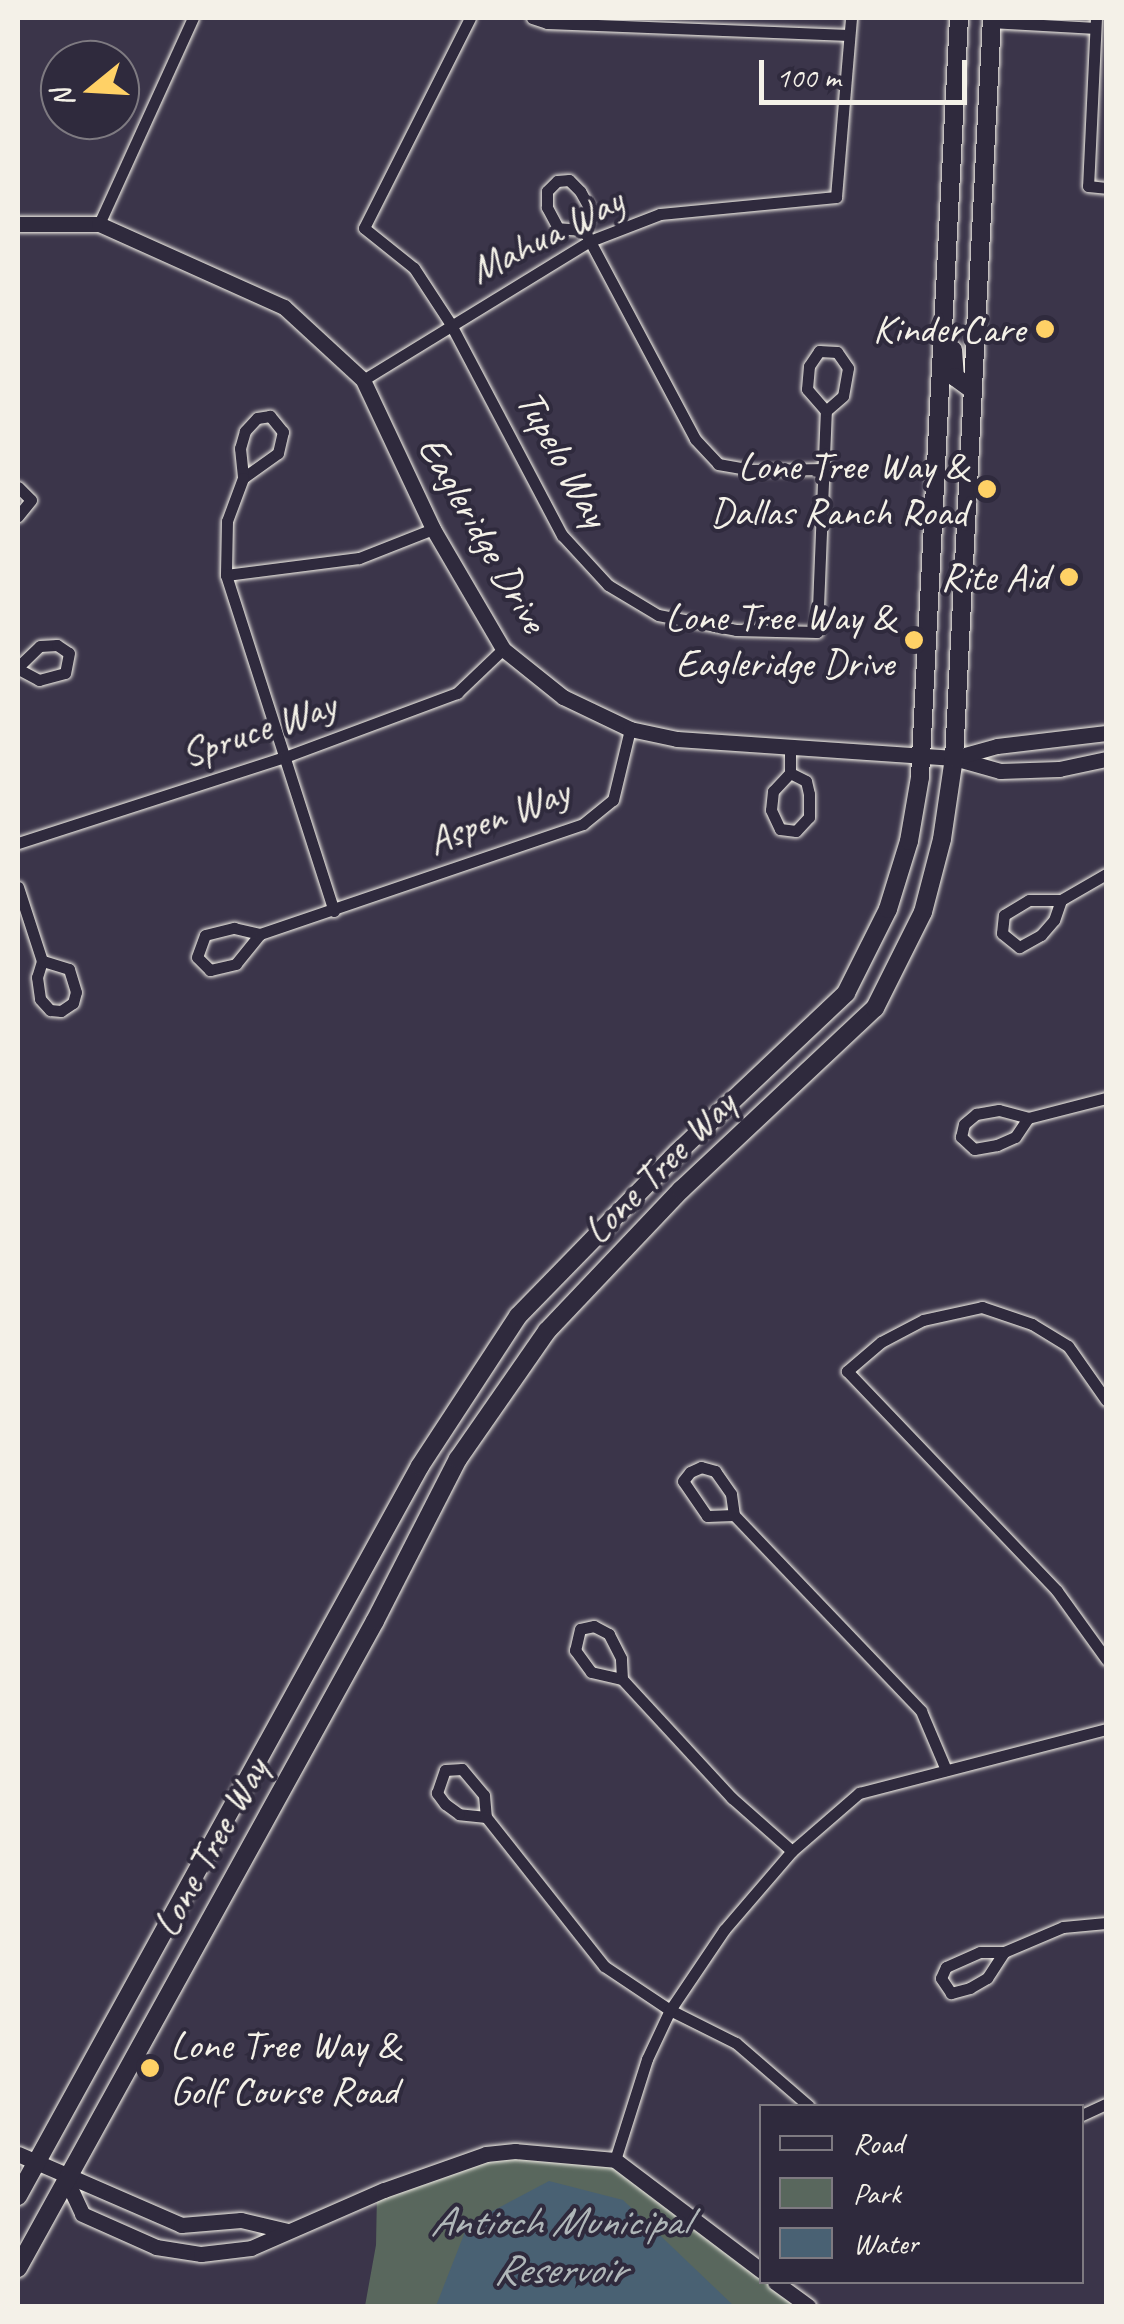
<!DOCTYPE html>
<html>
<head>
<meta charset="utf-8">
<style>
  body { margin:0 }
  #map { position:relative; width:1124px; height:2324px; overflow:hidden; background:#3b354a; font-family:Caveat,sans-serif }
  div>[style] { position:absolute }
  [style*='--x'] { left:calc(var(--x)*1px); top:calc(var(--y)*1px); width:calc(var(--w)*1px); rotate:calc(var(--a)*1deg) }
  .green>* { inset:0; background:#59675d }
  .water>* { inset:0; background:#496173 }
  .roads { filter:drop-shadow(0 0 2px #f4f1e8) drop-shadow(0 0 2px #f4f1e8) }
  .street>* { height:11px; margin:-5.5px; padding:0 5.5px; transform-origin:5.5px; border-radius:5.5px; background:#2f2a3d }
  .secondary>* { height:15px; margin:-7.5px; padding:0 7.5px; transform-origin:7.5px; border-radius:7.5px; background:#2f2a3d }
  .primary>* { height:18px; margin:-9px; padding:0 9px; transform-origin:9px; border-radius:9px; background:#2f2a3d }
  .dots>* { width:28px; height:28px; translate:-50% -50%; box-sizing:border-box; border:5px solid #2f2a3d; border-radius:50% }
  span { translate:-50% -50%; white-space:nowrap; text-align:center; line-height:1.15; -webkit-text-stroke:8px #2f2a3d; paint-order:stroke }
  .street-label { font-size:40px; color:#f4f1e8 }
  .poi-label { font-size:40px; color:#f4f1e8 }
  .right { translate:-100% -50%; text-align:right }
  .left { translate:0 -50%; text-align:left }
  .water-label { font-size:42px; color:#b0b7b9; font-style:italic }
  .frame { position:absolute; inset:0; border:20px solid #f4f1e8; pointer-events:none }
  .legend { position:absolute; left:759px; top:2104px; width:325px; height:180px; box-sizing:border-box; background:#2f2a3d; border:2px solid #7e7a81; margin:0; padding:12px 18px; list-style:none; font-size:30px; color:#f4f1e8 }
  .legend li { display:flex; align-items:center; gap:20px; height:50px }
  .legend b { width:50px; border:2px solid #7e7a81 }
  .north { position:absolute; left:40px; top:40px; width:100px; height:100px; box-sizing:border-box; background:#2f2a3d; border:2px solid #7e7a81; border-radius:50%; rotate:252deg; font-size:28px; font-weight:700; line-height:40px; text-align:center; color:#f4f1e8 }
  .north::after { content:''; display:block; margin:auto; width:35px; height:45px; background:#ffd166; clip-path:polygon(50% 0,100% 100%,50% 72%,0 100%) }
  .scale { position:absolute; left:759px; top:60px; width:208px; height:45px; box-sizing:border-box; border:5px solid #f4f1e8; border-top:0; padding-left:12px; font-size:30px; line-height:35px; white-space:nowrap; color:#f4f1e8; -webkit-text-stroke:8px #2f2a3d; paint-order:stroke }
</style>
</head>
<body>
<div id="map">
  <div class="green">
    <div style="clip-path:polygon(486px 2154px,615px 2160px,761px 2271px,762px 2282px,775px 2282px,808px 2306px,365px 2306px,376px 2245px,377px 2193px)"></div>
  </div>
  <div class="water">
    <div style="clip-path:polygon(549px 2181px,623px 2200px,734px 2306px,436px 2306px,468px 2224px)"></div>
  </div>
  <div class="roads">
    <div class="street">
      <div style="--x:470;--y:18;--w:235;--a:116.8"></div>
      <div style="--x:364;--y:228;--w:64;--a:38.7"></div>
      <div style="--x:414;--y:268;--w:66;--a:56.8"></div>
      <div style="--x:450;--y:323;--w:240;--a:62.2"></div>
      <div style="--x:562;--y:535;--w:68;--a:47.4"></div>
      <div style="--x:608;--y:585;--w:58;--a:31"></div>
      <div style="--x:658;--y:615;--w:79;--a:10.9"></div>
      <div style="--x:736;--y:630;--w:81;--a:1.4"></div>
      <div style="--x:817;--y:632;--w:221;--a:-87.7"></div>
      <div style="--x:826;--y:411;--w:29;--a:-131"></div>
      <div style="--x:807;--y:389;--w:23;--a:-85"></div>
      <div style="--x:809;--y:366;--w:18;--a:-56"></div>
      <div style="--x:819;--y:351;--w:18;--a:3"></div>
      <div style="--x:837;--y:352;--w:19;--a:55"></div>
      <div style="--x:848;--y:368;--w:28;--a:100"></div>
      <div style="--x:843;--y:396;--w:23;--a:139"></div>
      <div style="--x:532;--y:18;--w:16;--a:18"></div>
      <div style="--x:547;--y:23;--w:302;--a:2.3"></div>
      <div style="--x:1096;--y:18;--w:168;--a:92.7"></div>
      <div style="--x:1088;--y:186;--w:18;--a:6"></div>
      <div style="--x:991;--y:22;--w:104;--a:3.3"></div>
      <div style="--x:99;--y:224;--w:226;--a:-65.5"></div>
      <div style="--x:584;--y:230;--w:26;--a:-176"></div>
      <div style="--x:558;--y:228;--w:24;--a:-118"></div>
      <div style="--x:547;--y:207;--w:16;--a:-90"></div>
      <div style="--x:547;--y:191;--w:14;--a:-45"></div>
      <div style="--x:557;--y:181;--w:12;--a:-5"></div>
      <div style="--x:569;--y:180;--w:16;--a:45"></div>
      <div style="--x:580;--y:191;--w:23;--a:61"></div>
      <div style="--x:591;--y:211;--w:20;--a:110"></div>
      <div style="--x:584;--y:230;--w:237;--a:62"></div>
      <div style="--x:695;--y:439;--w:34;--a:47"></div>
      <div style="--x:718;--y:464;--w:34;--a:10"></div>
      <div style="--x:751;--y:470;--w:72;--a:-0.8"></div>
      <div style="--x:363;--y:380;--w:266;--a:-31.5"></div>
      <div style="--x:590;--y:241;--w:75;--a:-21.1"></div>
      <div style="--x:660;--y:214;--w:177;--a:-5.5"></div>
      <div style="--x:836;--y:197;--w:180;--a:-85.2"></div>
      <div style="--x:243;--y:478;--w:43;--a:-35.5"></div>
      <div style="--x:278;--y:453;--w:22;--a:-77"></div>
      <div style="--x:283;--y:432;--w:21;--a:-129"></div>
      <div style="--x:270;--y:416;--w:13;--a:171"></div>
      <div style="--x:257;--y:418;--w:18;--a:133"></div>
      <div style="--x:245;--y:431;--w:18;--a:106"></div>
      <div style="--x:240;--y:448;--w:30;--a:84"></div>
      <div style="--x:243;--y:478;--w:46;--a:110.4"></div>
      <div style="--x:227;--y:521;--w:54;--a:91.1"></div>
      <div style="--x:226;--y:575;--w:353;--a:72.2"></div>
      <div style="--x:18;--y:487;--w:18;--a:45"></div>
      <div style="--x:31;--y:500;--w:21;--a:129"></div>
      <div style="--x:226;--y:575;--w:134;--a:-7.3"></div>
      <div style="--x:359;--y:558;--w:79;--a:-21.4"></div>
      <div style="--x:18;--y:667;--w:30;--a:-44"></div>
      <div style="--x:40;--y:646;--w:17;--a:-3"></div>
      <div style="--x:57;--y:645;--w:14;--a:34"></div>
      <div style="--x:69;--y:653;--w:20;--a:101"></div>
      <div style="--x:65;--y:673;--w:27;--a:165"></div>
      <div style="--x:39;--y:680;--w:24;--a:-152"></div>
      <div style="--x:790;--y:745;--w:28;--a:90"></div>
      <div style="--x:790;--y:773;--w:25;--a:133"></div>
      <div style="--x:773;--y:791;--w:19;--a:96"></div>
      <div style="--x:771;--y:810;--w:21;--a:65"></div>
      <div style="--x:780;--y:829;--w:16;--a:7"></div>
      <div style="--x:796;--y:831;--w:19;--a:-47"></div>
      <div style="--x:809;--y:817;--w:23;--a:-90"></div>
      <div style="--x:809;--y:794;--w:13;--a:-103"></div>
      <div style="--x:806;--y:781;--w:18;--a:-153"></div>
      <div style="--x:18;--y:843;--w:281;--a:-17.9"></div>
      <div style="--x:285;--y:757;--w:184;--a:-20.4"></div>
      <div style="--x:457;--y:693;--w:64;--a:-43.7"></div>
      <div style="--x:18;--y:887;--w:78;--a:72"></div>
      <div style="--x:42;--y:961;--w:17;--a:107"></div>
      <div style="--x:37;--y:977;--w:22;--a:82"></div>
      <div style="--x:40;--y:999;--w:15;--a:48"></div>
      <div style="--x:50;--y:1010;--w:11;--a:5"></div>
      <div style="--x:61;--y:1011;--w:14;--a:-34"></div>
      <div style="--x:73;--y:1003;--w:11;--a:-75"></div>
      <div style="--x:76;--y:992;--w:24;--a:-107"></div>
      <div style="--x:69;--y:969;--w:28;--a:-163"></div>
      <div style="--x:1061;--y:900;--w:21;--a:109"></div>
      <div style="--x:1054;--y:920;--w:20;--a:131"></div>
      <div style="--x:1041;--y:935;--w:25;--a:151"></div>
      <div style="--x:1019;--y:947;--w:22;--a:-141"></div>
      <div style="--x:1002;--y:933;--w:18;--a:-84"></div>
      <div style="--x:1004;--y:915;--w:29;--a:-31"></div>
      <div style="--x:1029;--y:900;--w:32;--a:0"></div>
      <div style="--x:1061;--y:900;--w:52;--a:-30"></div>
      <div style="--x:260;--y:934;--w:38;--a:129"></div>
      <div style="--x:236;--y:964;--w:27;--a:167"></div>
      <div style="--x:210;--y:970;--w:18;--a:-135"></div>
      <div style="--x:197;--y:957;--w:23;--a:-70"></div>
      <div style="--x:205;--y:935;--w:30;--a:-14"></div>
      <div style="--x:234;--y:928;--w:27;--a:13"></div>
      <div style="--x:260;--y:934;--w:341;--a:-18.8"></div>
      <div style="--x:583;--y:824;--w:38;--a:-39"></div>
      <div style="--x:613;--y:800;--w:73;--a:-76.5"></div>
      <div style="--x:1028;--y:1118;--w:23;--a:124"></div>
      <div style="--x:1015;--y:1137;--w:20;--a:156"></div>
      <div style="--x:997;--y:1145;--w:23;--a:170"></div>
      <div style="--x:974;--y:1149;--w:18;--a:-137"></div>
      <div style="--x:961;--y:1137;--w:13;--a:-77"></div>
      <div style="--x:964;--y:1124;--w:16;--a:-40"></div>
      <div style="--x:976;--y:1114;--w:23;--a:-10"></div>
      <div style="--x:999;--y:1110;--w:30;--a:15"></div>
      <div style="--x:1028;--y:1118;--w:81;--a:-14.4"></div>
      <div style="--x:1106;--y:1400;--w:66;--a:-125.1"></div>
      <div style="--x:1068;--y:1346;--w:42;--a:-148.6"></div>
      <div style="--x:1032;--y:1324;--w:53;--a:-161.2"></div>
      <div style="--x:982;--y:1307;--w:60;--a:167.6"></div>
      <div style="--x:923;--y:1320;--w:47;--a:152.4"></div>
      <div style="--x:881;--y:1342;--w:45;--a:139.5"></div>
      <div style="--x:847;--y:1371;--w:304;--a:46.3"></div>
      <div style="--x:1057;--y:1591;--w:84;--a:54.2"></div>
      <div style="--x:734;--y:1515;--w:27;--a:178"></div>
      <div style="--x:707;--y:1516;--w:42;--a:-124.4"></div>
      <div style="--x:683;--y:1481;--w:11;--a:-52"></div>
      <div style="--x:690;--y:1472;--w:12;--a:-24"></div>
      <div style="--x:701;--y:1467;--w:15;--a:16"></div>
      <div style="--x:715;--y:1471;--w:28;--a:55"></div>
      <div style="--x:731;--y:1494;--w:21;--a:82"></div>
      <div style="--x:734;--y:1515;--w:271;--a:46.3"></div>
      <div style="--x:921;--y:1711;--w:64;--a:67"></div>
      <div style="--x:622;--y:1679;--w:21;--a:-93"></div>
      <div style="--x:621;--y:1658;--w:27;--a:-117"></div>
      <div style="--x:609;--y:1634;--w:17;--a:-152"></div>
      <div style="--x:594;--y:1626;--w:14;--a:168"></div>
      <div style="--x:580;--y:1629;--w:22;--a:103"></div>
      <div style="--x:575;--y:1650;--w:27;--a:54"></div>
      <div style="--x:591;--y:1672;--w:32;--a:13"></div>
      <div style="--x:622;--y:1679;--w:162;--a:47.3"></div>
      <div style="--x:732;--y:1798;--w:80;--a:41.5"></div>
      <div style="--x:486;--y:1817;--w:27;--a:-174"></div>
      <div style="--x:459;--y:1814;--w:17;--a:-144"></div>
      <div style="--x:445;--y:1804;--w:14;--a:-126"></div>
      <div style="--x:437;--y:1793;--w:24;--a:-71"></div>
      <div style="--x:445;--y:1770;--w:17;--a:-3"></div>
      <div style="--x:462;--y:1769;--w:34;--a:50"></div>
      <div style="--x:484;--y:1795;--w:22;--a:85"></div>
      <div style="--x:486;--y:1817;--w:190;--a:51.6"></div>
      <div style="--x:604;--y:1966;--w:79;--a:33.7"></div>
      <div style="--x:670;--y:2010;--w:74;--a:26.6"></div>
      <div style="--x:736;--y:2043;--w:96;--a:40.8"></div>
      <div style="--x:1004;--y:1952;--w:31;--a:123"></div>
      <div style="--x:987;--y:1978;--w:20;--a:150"></div>
      <div style="--x:970;--y:1988;--w:20;--a:165"></div>
      <div style="--x:951;--y:1993;--w:18;--a:-124"></div>
      <div style="--x:941;--y:1978;--w:12;--a:-66"></div>
      <div style="--x:946;--y:1967;--w:37;--a:-24"></div>
      <div style="--x:980;--y:1952;--w:24;--a:0"></div>
      <div style="--x:1004;--y:1952;--w:64;--a:-23"></div>
      <div style="--x:1063;--y:1927;--w:43;--a:-5.3"></div>
      <div style="--x:1082;--y:2115;--w:26;--a:-25"></div>
      <div style="--x:615;--y:2160;--w:106;--a:-72.4"></div>
      <div style="--x:647;--y:2059;--w:54;--a:-64.9"></div>
      <div style="--x:670;--y:2010;--w:97;--a:-56"></div>
      <div style="--x:724;--y:1930;--w:104;--a:-49.3"></div>
      <div style="--x:792;--y:1851;--w:89;--a:-40.9"></div>
      <div style="--x:859;--y:1793;--w:255;--a:-14.5"></div>
    </div>
    <div class="secondary">
      <div style="--x:18;--y:224;--w:81;--a:0"></div>
      <div style="--x:99;--y:224;--w:203;--a:24.2"></div>
      <div style="--x:284;--y:307;--w:108;--a:42.7"></div>
      <div style="--x:363;--y:380;--w:165;--a:64.8"></div>
      <div style="--x:433;--y:529;--w:139;--a:59.7"></div>
      <div style="--x:503;--y:649;--w:77;--a:38.7"></div>
      <div style="--x:563;--y:697;--w:74;--a:25.5"></div>
      <div style="--x:630;--y:729;--w:48;--a:12"></div>
      <div style="--x:677;--y:739;--w:278;--a:3.9"></div>
      <div style="--x:954;--y:758;--w:48;--a:15.8"></div>
      <div style="--x:1000;--y:771;--w:59;--a:-1.9"></div>
      <div style="--x:1059;--y:769;--w:48;--a:-12"></div>
      <div style="--x:954;--y:758;--w:45;--a:-15.6"></div>
      <div style="--x:997;--y:746;--w:110;--a:-6.8"></div>
      <div style="--x:18;--y:2154;--w:178;--a:23.5"></div>
      <div style="--x:181;--y:2225;--w:60;--a:-4.8"></div>
      <div style="--x:241;--y:2220;--w:47;--a:13.4"></div>
      <div style="--x:66;--y:2179;--w:38;--a:65"></div>
      <div style="--x:82;--y:2214;--w:81;--a:24"></div>
      <div style="--x:156;--y:2247;--w:46;--a:8.8"></div>
      <div style="--x:201;--y:2254;--w:50;--a:-6.8"></div>
      <div style="--x:251;--y:2248;--w:145;--a:-23.6"></div>
      <div style="--x:384;--y:2190;--w:108;--a:-19.4"></div>
      <div style="--x:486;--y:2154;--w:29;--a:-6"></div>
      <div style="--x:515;--y:2151;--w:100;--a:5.1"></div>
      <div style="--x:615;--y:2160;--w:184;--a:37.1"></div>
      <div style="--x:775;--y:2282;--w:41;--a:36"></div>
    </div>
    <div class="primary">
      <div style="--x:953;--y:350;--w:27;--a:86"></div>
      <div style="--x:955;--y:377;--w:22;--a:36"></div>
      <div style="--x:18;--y:2196;--w:833;--a:-61.16"></div>
      <div style="--x:420;--y:1466;--w:179;--a:-56.8"></div>
      <div style="--x:518;--y:1316;--w:228;--a:-45.7"></div>
      <div style="--x:677;--y:1153;--w:233;--a:-43.4"></div>
      <div style="--x:846;--y:993;--w:94;--a:-63.4"></div>
      <div style="--x:888;--y:909;--w:71;--a:-72.8"></div>
      <div style="--x:909;--y:841;--w:65;--a:-80.2"></div>
      <div style="--x:920;--y:777;--w:760;--a:-87.06"></div>
      <div style="--x:18;--y:2268;--w:739;--a:-61.11"></div>
      <div style="--x:375;--y:1621;--w:182;--a:-62.9"></div>
      <div style="--x:458;--y:1459;--w:156;--a:-55.2"></div>
      <div style="--x:547;--y:1331;--w:195;--a:-46.5"></div>
      <div style="--x:681;--y:1190;--w:266;--a:-43.2"></div>
      <div style="--x:875;--y:1008;--w:107;--a:-63.4"></div>
      <div style="--x:923;--y:912;--w:75;--a:-75.4"></div>
      <div style="--x:942;--y:839;--w:82;--a:-81.6"></div>
      <div style="--x:954;--y:758;--w:741;--a:-87.06"></div>
    </div>
  </div>
  <div class="dots">
    <div style="left:1045px;top:329px;background:#ffd166"></div>
    <div style="left:987px;top:489px;background:#ffd166"></div>
    <div style="left:1069px;top:577px;background:#ffd166"></div>
    <div style="left:914px;top:640px;background:#ffd166"></div>
    <div style="left:150px;top:2068px;background:#ffd166"></div>
  </div>
  <div class="street-label">
    <span style="left:546px;top:235px;rotate:-27deg">Mahua Way</span>
    <span style="left:563px;top:458px;rotate:61deg">Tupelo Way</span>
    <span style="left:483px;top:534px;rotate:60deg">Eagleridge Drive</span>
    <span style="left:258px;top:729px;rotate:-19deg">Spruce Way</span>
    <span style="left:498px;top:816px;rotate:-21deg">Aspen Way</span>
    <span style="left:659px;top:1167px;rotate:-45deg">Lone Tree Way</span>
    <span style="left:210px;top:1847px;rotate:-61deg">Lone Tree Way</span>
  </div>
  <div class="poi-label">
    <span class="right" style="left:1025px;top:329px">KinderCare</span>
    <span class="right" style="left:967px;top:489px">Lone Tree Way &amp;<br>Dallas Ranch Road</span>
    <span class="right" style="left:1049px;top:577px">Rite Aid</span>
    <span class="right" style="left:894px;top:640px">Lone Tree Way &amp;<br>Eagleridge Drive</span>
    <span class="left" style="left:170px;top:2068px">Lone Tree Way &amp;<br>Golf Course Road</span>
  </div>
  <div class="water-label">
    <span style="left:559px;top:2246px">Antioch Municipal<br>Reservoir</span>
  </div>
  <div class="frame"></div>
  <ul class="legend">
  <li><b style="height:12px;background:#2f2a3d"></b>Road</li>
  <li><b style="height:28px;background:#59675d"></b>Park</li>
  <li><b style="height:28px;background:#496173"></b>Water</li>
  </ul>
  <div class="north">N</div>
  <div class="scale">100 m</div>
</div>
</body>
</html>
